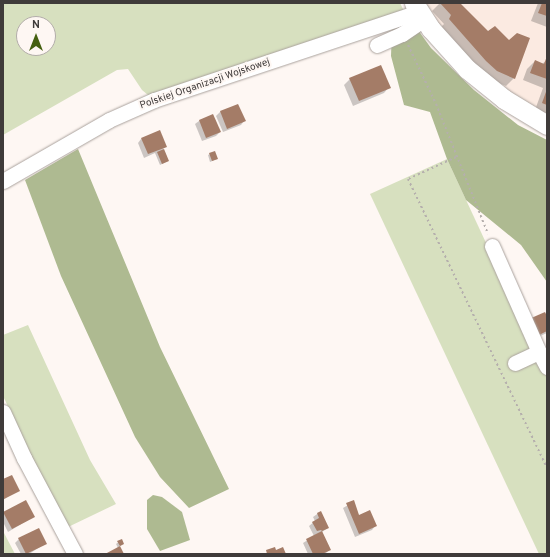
<!DOCTYPE html>
<html>
<head>
<meta charset="utf-8">
<style>
  body { margin:0 }
  #map { position:relative; width:550px; height:557px; overflow:hidden; background:#fef7f3; font-family:Overpass,sans-serif }
  div>[style] { position:absolute }
  [style*='--x'] { left:calc(var(--x)*1px); top:calc(var(--y)*1px); width:calc(var(--w)*1px); rotate:calc(var(--a)*1deg) }
  .built>* { inset:0; background:#fbeae1 }
  .green>* { inset:0; background:#d7e0bf }
  .forest>* { inset:0; background:#aeba91 }
  .shadow>* { inset:0; background:#0003 }
  .building>* { inset:0; background:#a47c67 }
  .path>* { height:2px; margin-top:-1px; transform-origin:0; background:repeating-linear-gradient(90deg,#b5afad 0 2px,transparent 0 5px) }
  .roads { filter:drop-shadow(0 0 1px #aaa29d) drop-shadow(0 0 1px #aaa29d) }
  .minor>* { height:15px; margin:-7.5px; padding:0 7.5px; transform-origin:7.5px; border-radius:7.5px; background:#fff }
  .major>* { height:19px; margin:-9.5px; padding:0 9.5px; transform-origin:9.5px; border-radius:9.5px; background:#fff }
  span { translate:-50% -50%; white-space:nowrap; text-align:center; line-height:1.15; -webkit-text-stroke:4px #fef7f3; paint-order:stroke }
  .street-label { font-size:10px; color:#3f3b3a }
  .frame { position:absolute; inset:0; border:4px solid #3f3b3a; pointer-events:none }
  .north { position:absolute; left:16px; top:16px; width:40px; height:40px; box-sizing:border-box; background:#fef7f3; border:1px solid #b2aca9; border-radius:50%; rotate:0deg; font-size:11px; font-weight:700; line-height:16px; text-align:center; color:#3f3b3a }
  .north::after { content:''; display:block; margin:auto; width:14px; height:18px; background:#456010; clip-path:polygon(50% 0,100% 100%,50% 72%,0 100%) }
</style>
</head>
<body>
<div id="map">
  <div class="built">
    <div style="clip-path:polygon(423px 3px,547px 3px,547px 115px,533px 109px,488px 77px,459px 50px,436px 23px)"></div>
  </div>
  <div class="green">
    <div style="clip-path:polygon(evenodd,3px 3px,400px 3px,404px 11px,154px 100px,142px 90px,128px 69px,117px 70px,3px 135px,3px 3px,24px 24px,48px 24px,48px 48px,24px 48px,24px 24px)"></div>
    <div style="clip-path:polygon(447px 159px,547px 374px,547px 554px,539px 554px,370px 194px)"></div>
    <div style="clip-path:polygon(28px 325px,90px 460px,116px 504px,66px 528px,3px 396px,3px 335px)"></div>
    <div style="clip-path:polygon(3px 531px,15px 554px,3px 554px)"></div>
  </div>
  <div class="forest">
    <div style="clip-path:polygon(392px 28px,418px 30px,431px 48px,474px 90px,518px 125px,547px 140px,547px 282px,521px 245px,466px 200px,447px 159px,430px 112px,404px 105px,391px 56px)"></div>
    <div style="clip-path:polygon(78px 149px,160px 347px,229px 489px,189px 508px,160px 477px,135px 437px,61px 276px,25px 180px)"></div>
    <div style="clip-path:polygon(153px 495px,162px 497px,182px 512px,190px 540px,160px 551px,147px 529px,147px 500px)"></div>
  </div>
  <div class="shadow">
    <div style="clip-path:polygon(440px 3px,459px 3px,514px 78px,506px 86px,489px 79px,441px 27px,444px 24px,432px 11px)"></div>
    <div style="clip-path:polygon(538px 3px,547px 3px,547px 27px,531px 21px)"></div>
    <div style="clip-path:polygon(547px 60px,547px 115px,535px 110px,543px 88px,523px 80px,527px 69px,535px 61px,542px 64px)"></div>
    <div style="clip-path:polygon(350px 79px,389px 87px,384px 93px,353px 106px,344px 85px)"></div>
    <div style="clip-path:polygon(238px 105px,244px 121px,241px 125px,223px 132px,216px 116px,220px 112px)"></div>
    <div style="clip-path:polygon(213px 115px,220px 132px,216px 136px,202px 141px,195px 124px,199px 121px)"></div>
    <div style="clip-path:polygon(141px 139px,165px 147px,163px 149px,168px 161px,160px 165px,155px 153px,144px 158px,138px 143px)"></div>
    <div style="clip-path:polygon(210px 154px,217px 159px,210px 162px,208px 155px)"></div>
    <div style="clip-path:polygon(547px 318px,547px 333px,533px 339px)"></div>
    <div style="clip-path:polygon(11px 476px,18px 490px,3px 500px,3px 480px)"></div>
    <div style="clip-path:polygon(353px 502px,359px 516px,375px 526px,372px 530px,355px 537px,343px 508px)"></div>
    <div style="clip-path:polygon(320px 512px,328px 528px,322px 532px,329px 550px,325px 554px,308px 554px,303px 543px,314px 536px,309px 526px,315px 521px,313px 517px)"></div>
    <div style="clip-path:polygon(4px 513px,33px 517px,8px 532px,3px 522px)"></div>
    <div style="clip-path:polygon(19px 539px,46px 543px,29px 554px,21px 554px,15px 543px)"></div>
    <div style="clip-path:polygon(121px 540px,123px 544px,119px 547px,122px 554px,107px 554px,118px 548px,116px 544px)"></div>
  </div>
  <div class="building">
    <div style="clip-path:polygon(440px 3px,460px 3px,488px 31px,495px 26px,509px 40px,517px 33px,530px 38px,515px 79px,497px 71px,486px 61px,449px 19px,451px 15px)"></div>
    <div style="clip-path:polygon(542px 3px,547px 3px,547px 16px,538px 13px)"></div>
    <div style="clip-path:polygon(547px 56px,547px 79px,530px 73px,535px 60px,544px 64px)"></div>
    <div style="clip-path:polygon(381px 65px,391px 88px,359px 101px,349px 78px)"></div>
    <div style="clip-path:polygon(547px 89px,547px 105px,542px 103px)"></div>
    <div style="clip-path:polygon(238px 104px,246px 121px,227px 129px,220px 111px)"></div>
    <div style="clip-path:polygon(213px 114px,221px 132px,206px 138px,199px 120px)"></div>
    <div style="clip-path:polygon(160px 130px,167px 147px,148px 154px,141px 138px)"></div>
    <div style="clip-path:polygon(164px 149px,169px 161px,162px 164px,157px 152px)"></div>
    <div style="clip-path:polygon(215px 151px,218px 159px,212px 161px,209px 153px)"></div>
    <div style="clip-path:polygon(545px 312px,547px 316px,547px 331px,537px 336px,529px 319px)"></div>
    <div style="clip-path:polygon(12px 475px,20px 491px,4px 499px,3px 479px)"></div>
    <div style="clip-path:polygon(26px 500px,35px 517px,12px 529px,3px 512px)"></div>
    <div style="clip-path:polygon(354px 500px,359px 515px,370px 510px,377px 526px,359px 534px,346px 503px)"></div>
    <div style="clip-path:polygon(321px 511px,329px 528px,322px 531px,331px 550px,322px 554px,313px 554px,306px 539px,322px 531px,321px 530px,317px 531px,312px 522px,319px 518px,317px 513px)"></div>
    <div style="clip-path:polygon(39px 528px,47px 544px,26px 554px,18px 538px)"></div>
    <div style="clip-path:polygon(122px 539px,124px 544px,120px 546px,117px 541px)"></div>
    <div style="clip-path:polygon(120px 546px,124px 554px,105px 554px)"></div>
    <div style="clip-path:polygon(275px 547px,276px 550px,283px 547px,286px 554px,267px 554px,266px 550px)"></div>
  </div>
  <div class="path">
    <div style="--x:408;--y:45;--w:65;--a:64.6"></div>
    <div style="--x:436;--y:104;--w:140;--a:68.2"></div>
    <div style="--x:456;--y:157;--w:53;--a:155.4"></div>
    <div style="--x:408;--y:179;--w:321;--a:64.3"></div>
  </div>
  <div class="roads">
    <div class="minor">
      <div style="--x:377;--y:45;--w:27;--a:-24"></div>
      <div style="--x:402;--y:34;--w:27;--a:-34"></div>
      <div style="--x:3;--y:181;--w:122;--a:-29.9"></div>
      <div style="--x:109;--y:120;--w:49;--a:-24"></div>
      <div style="--x:154;--y:100;--w:279;--a:-18.4"></div>
      <div style="--x:492;--y:246;--w:116;--a:66.1"></div>
      <div style="--x:515;--y:363;--w:26;--a:-25"></div>
      <div style="--x:539;--y:352;--w:17;--a:62"></div>
      <div style="--x:3;--y:412;--w:51;--a:65.5"></div>
      <div style="--x:24;--y:458;--w:109;--a:62"></div>
    </div>
    <div class="major">
      <div style="--x:414;--y:3;--w:31;--a:57"></div>
      <div style="--x:431;--y:29;--w:54;--a:48"></div>
      <div style="--x:467;--y:69;--w:48;--a:39"></div>
      <div style="--x:504;--y:99;--w:50;--a:31.2"></div>
    </div>
  </div>
  <div class="street-label">
    <span style="left:205px;top:84px;rotate:-19deg">Polskiej Organizacji Wojskowej</span>
  </div>
  <div class="frame"></div>
  <div class="north">N</div>
</div>
</body>
</html>
